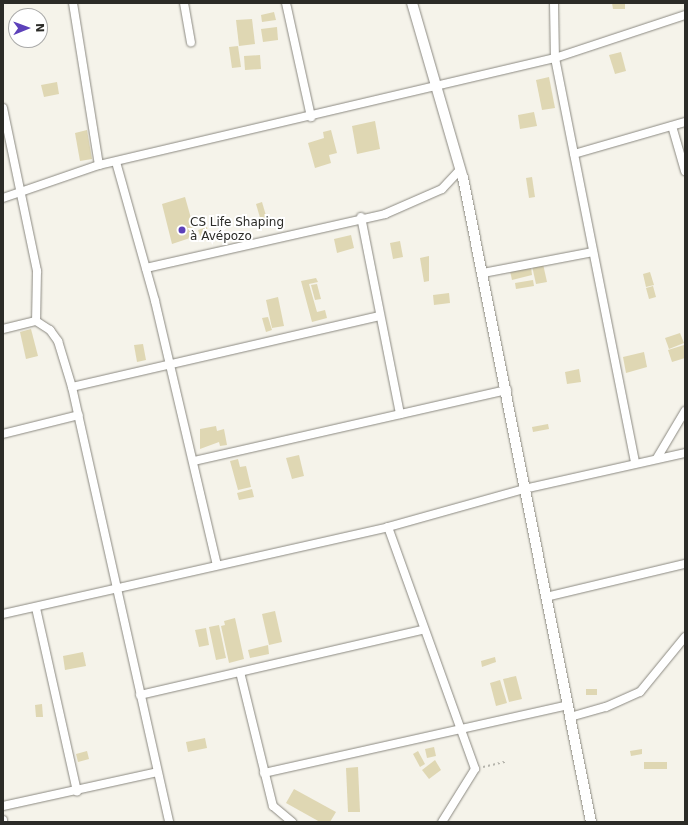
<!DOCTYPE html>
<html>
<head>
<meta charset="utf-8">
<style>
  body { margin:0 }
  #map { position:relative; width:688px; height:825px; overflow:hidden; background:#f5f3ea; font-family:"DejaVu Sans",sans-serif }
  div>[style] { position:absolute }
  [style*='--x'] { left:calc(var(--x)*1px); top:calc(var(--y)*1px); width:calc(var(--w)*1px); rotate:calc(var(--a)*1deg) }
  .building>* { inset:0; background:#dfd7b3 }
  .path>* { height:1.5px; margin-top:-0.75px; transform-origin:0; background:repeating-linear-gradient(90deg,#b5b4ac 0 2px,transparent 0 5px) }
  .roads { filter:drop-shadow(0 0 1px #8b8981) drop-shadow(0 0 1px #8b8981) }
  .minor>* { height:8px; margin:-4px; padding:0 4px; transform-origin:4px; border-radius:4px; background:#fff }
  .tertiary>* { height:10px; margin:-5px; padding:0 5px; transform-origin:5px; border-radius:5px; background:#fff }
  .dots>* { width:11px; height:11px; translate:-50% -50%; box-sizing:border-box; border:2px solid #fff; border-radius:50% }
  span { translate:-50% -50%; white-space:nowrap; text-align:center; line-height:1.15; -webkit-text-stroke:4px #fff; paint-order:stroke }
  .poi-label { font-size:12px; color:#2b2b27 }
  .left { translate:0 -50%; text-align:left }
  .frame { position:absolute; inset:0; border:4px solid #2b2b27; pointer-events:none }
  .north { position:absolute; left:8px; top:8px; width:40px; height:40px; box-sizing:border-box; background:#fff; border:1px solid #aaaaa9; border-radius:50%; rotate:89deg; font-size:11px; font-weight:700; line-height:16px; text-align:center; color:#2b2b27 }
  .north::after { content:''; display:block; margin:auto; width:14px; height:18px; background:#5d41ba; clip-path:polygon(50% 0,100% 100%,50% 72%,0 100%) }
</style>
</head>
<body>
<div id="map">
  <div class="building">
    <div style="clip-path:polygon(612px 3px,625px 3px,625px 9px,613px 9px)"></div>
    <div style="clip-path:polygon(274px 12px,276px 20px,262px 22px,261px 15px)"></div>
    <div style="clip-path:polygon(252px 19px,255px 44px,239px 46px,236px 20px)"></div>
    <div style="clip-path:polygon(277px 27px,278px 40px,263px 42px,261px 29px)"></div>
    <div style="clip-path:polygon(238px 46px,241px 67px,232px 68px,229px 47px)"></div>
    <div style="clip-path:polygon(621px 52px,626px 71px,615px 74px,609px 55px)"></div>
    <div style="clip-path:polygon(260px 55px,261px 69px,245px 70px,244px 56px)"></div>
    <div style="clip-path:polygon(549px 77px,555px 108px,542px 110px,536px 80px)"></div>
    <div style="clip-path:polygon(57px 82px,59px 94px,44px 97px,41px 85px)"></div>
    <div style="clip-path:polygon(534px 112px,537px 126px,520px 129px,518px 115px)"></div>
    <div style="clip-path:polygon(375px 121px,380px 149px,357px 154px,352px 126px)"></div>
    <div style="clip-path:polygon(87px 130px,92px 159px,80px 161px,75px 133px)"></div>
    <div style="clip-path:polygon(331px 130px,337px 153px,329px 155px,331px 163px,315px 168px,308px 143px,324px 138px,323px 132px)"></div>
    <div style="clip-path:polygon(532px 177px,535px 197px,529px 198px,526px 178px)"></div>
    <div style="clip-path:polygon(185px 197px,196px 236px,172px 244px,162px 204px)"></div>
    <div style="clip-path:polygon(262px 202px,267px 219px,261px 221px,256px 204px)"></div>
    <div style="clip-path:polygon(207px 227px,210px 239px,202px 241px,198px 230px)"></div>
    <div style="clip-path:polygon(351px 235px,354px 248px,337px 253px,334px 239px)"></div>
    <div style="clip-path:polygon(400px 241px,403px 257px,393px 259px,390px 243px)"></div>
    <div style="clip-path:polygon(429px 256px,429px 281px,424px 282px,420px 258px)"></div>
    <div style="clip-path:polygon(543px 264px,547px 282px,536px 284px,532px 266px)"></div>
    <div style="clip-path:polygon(531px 267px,532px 275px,512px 280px,510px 271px)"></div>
    <div style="clip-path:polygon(650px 272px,654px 285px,646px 287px,643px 274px)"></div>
    <div style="clip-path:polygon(316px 278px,318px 282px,309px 284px,317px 312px,325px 310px,327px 318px,312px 322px,301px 281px)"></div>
    <div style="clip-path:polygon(533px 280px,534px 286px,516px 289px,515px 283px)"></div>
    <div style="clip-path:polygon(317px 284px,321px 299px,315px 300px,311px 285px)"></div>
    <div style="clip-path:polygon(653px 286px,656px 297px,649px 299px,646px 288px)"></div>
    <div style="clip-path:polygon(449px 293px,450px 303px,434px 305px,433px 295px)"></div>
    <div style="clip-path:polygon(278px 297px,284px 326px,272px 328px,266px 300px)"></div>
    <div style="clip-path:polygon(268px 317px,272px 330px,266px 332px,262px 318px)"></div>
    <div style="clip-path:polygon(31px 329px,38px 356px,26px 359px,20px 332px)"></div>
    <div style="clip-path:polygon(680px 333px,684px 343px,669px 349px,665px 338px)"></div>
    <div style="clip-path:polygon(143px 344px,146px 360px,137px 362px,134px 345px)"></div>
    <div style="clip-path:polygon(684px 345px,685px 358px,672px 362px,668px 350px)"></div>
    <div style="clip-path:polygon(644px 352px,647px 367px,626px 373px,623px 357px)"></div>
    <div style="clip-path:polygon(579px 369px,581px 382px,567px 384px,565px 372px)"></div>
    <div style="clip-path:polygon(548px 424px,549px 429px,533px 432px,532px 427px)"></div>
    <div style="clip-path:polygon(216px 426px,217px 431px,224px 429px,227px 445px,220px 446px,219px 442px,200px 449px,200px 429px)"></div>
    <div style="clip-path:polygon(299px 455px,304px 476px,292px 479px,286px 458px)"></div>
    <div style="clip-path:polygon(238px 459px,240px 467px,246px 466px,251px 487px,238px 490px,230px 461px)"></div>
    <div style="clip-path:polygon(252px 489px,254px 497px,239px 500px,237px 493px)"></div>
    <div style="clip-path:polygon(275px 611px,282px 642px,269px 645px,262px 614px)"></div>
    <div style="clip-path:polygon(235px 618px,244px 659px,229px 663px,221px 626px,225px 625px,224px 621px)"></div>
    <div style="clip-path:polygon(219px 625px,226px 658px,216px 660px,209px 627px)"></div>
    <div style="clip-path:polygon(206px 628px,209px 645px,199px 647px,195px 630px)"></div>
    <div style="clip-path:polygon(268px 645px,269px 654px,250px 658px,248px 650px)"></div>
    <div style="clip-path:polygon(83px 652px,86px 666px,65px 670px,63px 656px)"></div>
    <div style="clip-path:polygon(495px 657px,496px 662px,482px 667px,481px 661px)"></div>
    <div style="clip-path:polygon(516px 676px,522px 699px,509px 702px,503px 679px)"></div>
    <div style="clip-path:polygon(500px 680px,507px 703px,496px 706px,490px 683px)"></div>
    <div style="clip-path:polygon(586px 689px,597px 689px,597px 695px,586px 695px)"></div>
    <div style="clip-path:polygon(42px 704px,43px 717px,36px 717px,35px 705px)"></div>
    <div style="clip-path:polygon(205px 738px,207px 748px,188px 752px,186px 742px)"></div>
    <div style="clip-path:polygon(434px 747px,436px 756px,427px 758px,425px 749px)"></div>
    <div style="clip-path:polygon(642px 749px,642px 754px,631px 756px,630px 751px)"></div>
    <div style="clip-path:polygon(87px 751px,89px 759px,78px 762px,76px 754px)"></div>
    <div style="clip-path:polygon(418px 751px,425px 764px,420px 767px,413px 754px)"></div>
    <div style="clip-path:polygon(435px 760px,441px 770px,429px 779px,422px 770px)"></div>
    <div style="clip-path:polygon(644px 762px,667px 762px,667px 769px,644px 769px)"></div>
    <div style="clip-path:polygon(358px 767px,360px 812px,348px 812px,346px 768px)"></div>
    <div style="clip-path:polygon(294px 789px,336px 812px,330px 822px,320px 822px,286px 803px)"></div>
  </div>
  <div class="path">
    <div style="--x:483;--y:767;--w:23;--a:-13"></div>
  </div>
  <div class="roads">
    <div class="minor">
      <div style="--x:73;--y:3;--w:164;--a:80.9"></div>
      <div style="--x:184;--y:3;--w:40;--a:80"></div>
      <div style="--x:286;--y:3;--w:117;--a:77.6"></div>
      <div style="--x:554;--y:3;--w:55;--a:89"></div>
      <div style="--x:555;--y:58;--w:413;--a:78.8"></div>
      <div style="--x:3;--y:108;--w:167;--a:78.2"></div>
      <div style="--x:37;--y:271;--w:50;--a:91.1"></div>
      <div style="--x:672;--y:126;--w:47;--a:73.9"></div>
      <div style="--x:574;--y:154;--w:116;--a:-16.1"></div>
      <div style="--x:116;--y:162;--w:144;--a:74.3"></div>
      <div style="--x:155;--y:301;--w:271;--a:76.8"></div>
      <div style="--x:3;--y:198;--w:102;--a:-19"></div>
      <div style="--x:99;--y:165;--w:468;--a:-13.2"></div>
      <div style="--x:555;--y:58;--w:137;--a:-18.3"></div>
      <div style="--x:361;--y:217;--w:201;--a:78.8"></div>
      <div style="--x:146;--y:268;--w:245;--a:-12.7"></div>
      <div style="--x:385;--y:214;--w:62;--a:-23.7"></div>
      <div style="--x:442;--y:189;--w:26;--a:-47"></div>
      <div style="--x:483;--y:273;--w:112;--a:-10.8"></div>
      <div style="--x:3;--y:329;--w:34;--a:-14"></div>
      <div style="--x:36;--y:321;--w:17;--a:33"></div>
      <div style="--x:50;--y:330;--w:14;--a:54"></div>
      <div style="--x:58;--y:341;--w:48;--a:73.1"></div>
      <div style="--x:72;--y:387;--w:446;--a:77.4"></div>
      <div style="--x:72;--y:387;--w:315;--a:-13"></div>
      <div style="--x:3;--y:434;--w:78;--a:-14"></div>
      <div style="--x:657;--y:458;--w:55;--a:-59.2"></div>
      <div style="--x:194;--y:461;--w:321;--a:-12.8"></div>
      <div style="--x:388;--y:527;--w:257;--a:70.2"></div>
      <div style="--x:475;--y:769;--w:62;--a:121.9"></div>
      <div style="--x:546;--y:597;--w:143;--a:-13.4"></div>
      <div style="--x:36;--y:608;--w:188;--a:77.4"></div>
      <div style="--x:3;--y:614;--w:395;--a:-12.7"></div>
      <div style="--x:388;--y:527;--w:141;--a:-15.6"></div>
      <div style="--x:524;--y:489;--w:165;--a:-12.6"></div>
      <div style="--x:240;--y:672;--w:138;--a:76.2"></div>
      <div style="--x:273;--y:806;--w:25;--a:40"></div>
      <div style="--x:140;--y:695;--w:289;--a:-13"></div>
      <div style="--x:570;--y:717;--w:37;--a:-16"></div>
      <div style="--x:606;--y:707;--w:37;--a:-24"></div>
      <div style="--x:640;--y:692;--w:71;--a:-50.7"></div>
      <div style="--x:264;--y:773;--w:311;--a:-12.6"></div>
      <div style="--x:3;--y:806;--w:158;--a:-12.4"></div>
      <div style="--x:3;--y:820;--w:2;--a:90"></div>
    </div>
    <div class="tertiary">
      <div style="--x:412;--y:3;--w:182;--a:73.8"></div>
      <div style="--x:463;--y:178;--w:657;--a:78.76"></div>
    </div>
  </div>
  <div class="dots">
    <div style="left:182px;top:230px;background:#5d41ba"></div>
  </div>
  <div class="poi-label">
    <span class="left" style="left:190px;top:230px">CS Life Shaping<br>à Avépozo</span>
  </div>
  <div class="frame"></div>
  <div class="north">N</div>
</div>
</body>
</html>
